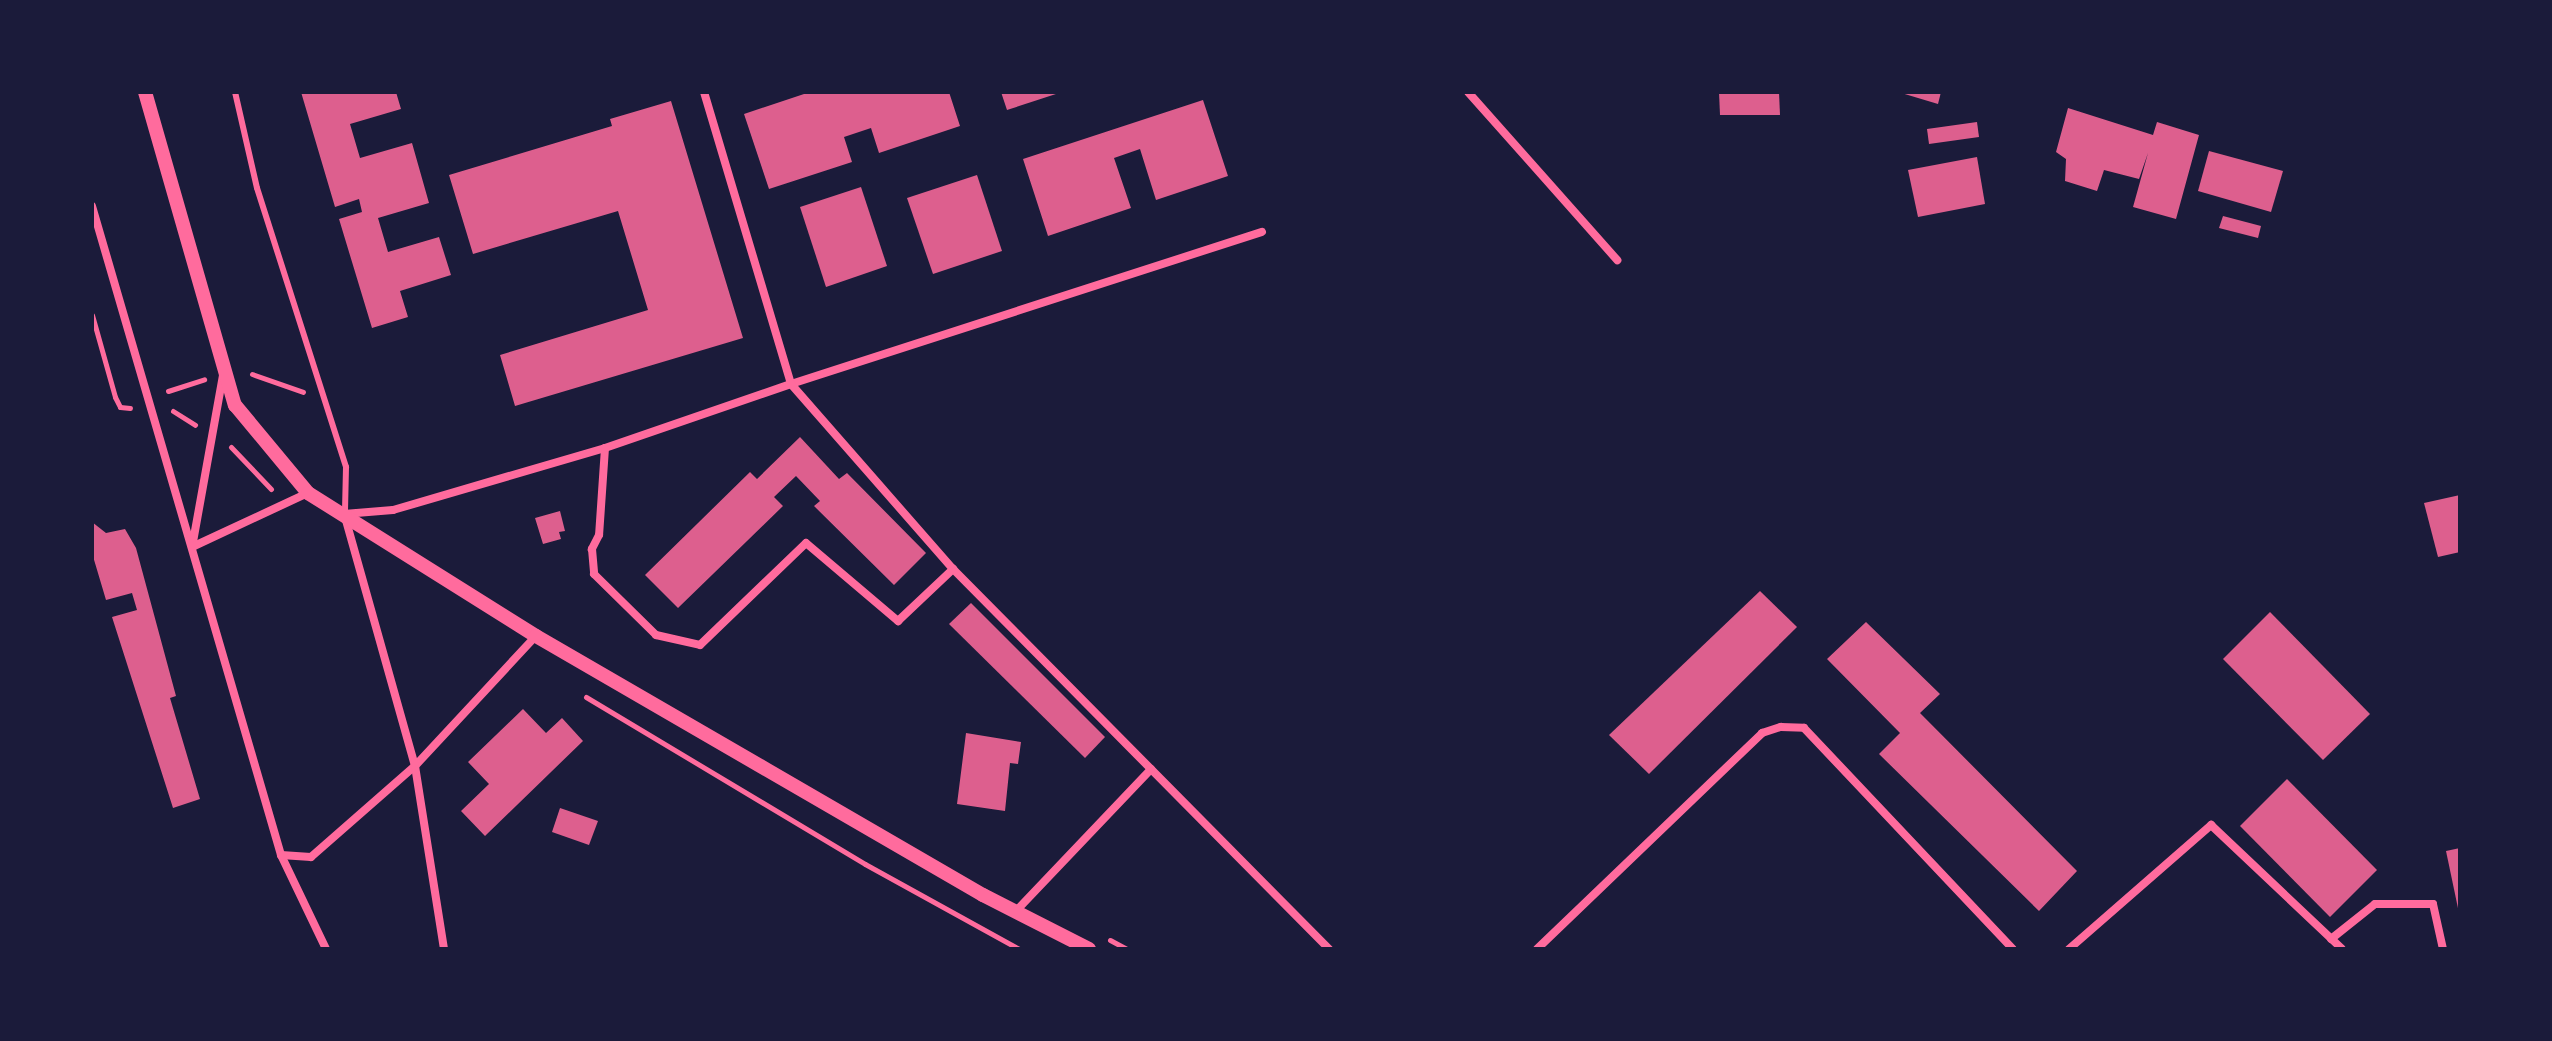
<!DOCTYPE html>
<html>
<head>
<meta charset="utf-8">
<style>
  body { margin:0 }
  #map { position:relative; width:2552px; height:1041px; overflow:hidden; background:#1b1b3a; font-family:"Fira Sans Condensed",sans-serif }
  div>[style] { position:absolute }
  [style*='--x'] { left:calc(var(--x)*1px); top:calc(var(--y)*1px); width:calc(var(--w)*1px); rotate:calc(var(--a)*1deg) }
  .building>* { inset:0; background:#dd5f8e }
  .path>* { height:5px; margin:-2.5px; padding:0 2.5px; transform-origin:2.5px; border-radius:2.5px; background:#ff6b9d }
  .service>* { height:6px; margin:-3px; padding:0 3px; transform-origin:3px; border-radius:3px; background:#ff6b9d }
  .minor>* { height:8px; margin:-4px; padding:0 4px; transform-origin:4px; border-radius:4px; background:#ff6b9d }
  .tertiary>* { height:14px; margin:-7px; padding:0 7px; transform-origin:7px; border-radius:7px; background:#ff6b9d }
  span { translate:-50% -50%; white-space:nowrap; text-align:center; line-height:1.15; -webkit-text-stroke:6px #1b1b3a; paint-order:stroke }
  .frame { position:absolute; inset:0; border:94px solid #1b1b3a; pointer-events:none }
</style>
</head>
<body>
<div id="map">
  <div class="building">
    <div style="clip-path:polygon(301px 92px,396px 92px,401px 109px,350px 124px,360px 158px,412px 143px,429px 203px,378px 218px,388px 252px,439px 237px,451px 275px,400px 291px,408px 317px,372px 328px,339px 219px,362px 212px,359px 199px,335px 207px)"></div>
    <div style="clip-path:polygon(810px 92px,949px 92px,960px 126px,879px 153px,871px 128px,844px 137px,852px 162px,769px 189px,744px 114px)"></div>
    <div style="clip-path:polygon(1001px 92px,1059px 92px,1059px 93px,1007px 110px)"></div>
    <div style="clip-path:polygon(1719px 92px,1779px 92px,1780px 115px,1720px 115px)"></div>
    <div style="clip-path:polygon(1898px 92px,1941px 92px,1938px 104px)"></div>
    <div style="clip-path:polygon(1203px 100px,1228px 176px,1156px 200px,1140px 149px,1114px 158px,1131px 208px,1048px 236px,1023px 159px)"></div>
    <div style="clip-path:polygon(671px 101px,743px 338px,515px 406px,500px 355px,648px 310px,618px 211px,473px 254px,449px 175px,612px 126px,610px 119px)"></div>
    <div style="clip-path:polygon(2068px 108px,2153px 135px,2157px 122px,2199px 135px,2176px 219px,2133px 207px,2148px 153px,2139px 179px,2104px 170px,2097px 191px,2065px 181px,2066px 159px,2056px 152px)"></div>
    <div style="clip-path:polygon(1977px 122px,1979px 137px,1929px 144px,1927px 129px)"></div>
    <div style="clip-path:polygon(2209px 151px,2283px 171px,2271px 212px,2198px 191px)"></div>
    <div style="clip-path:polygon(1977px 157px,1985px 204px,1918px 217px,1908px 170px)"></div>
    <div style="clip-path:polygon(977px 175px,1002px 251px,933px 274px,907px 198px)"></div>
    <div style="clip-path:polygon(861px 187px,887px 266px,826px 287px,800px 207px)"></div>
    <div style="clip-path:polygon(2223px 216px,2261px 226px,2258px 238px,2219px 228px)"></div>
    <div style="clip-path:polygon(800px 437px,839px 479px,847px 473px,926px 553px,894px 585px,814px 506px,820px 501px,796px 476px,774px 497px,783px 506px,678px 608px,645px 575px,750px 472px,757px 479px)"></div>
    <div style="clip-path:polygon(2460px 495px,2460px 552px,2438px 557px,2424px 503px)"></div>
    <div style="clip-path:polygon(560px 511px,565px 531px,559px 532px,561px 539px,543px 544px,535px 518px)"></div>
    <div style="clip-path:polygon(92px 522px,106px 533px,125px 529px,136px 548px,176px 696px,170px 698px,200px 799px,173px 808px,112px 617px,137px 610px,132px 593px,106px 600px,92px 553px)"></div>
    <div style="clip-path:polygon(1760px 591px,1797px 627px,1649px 774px,1609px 735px)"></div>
    <div style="clip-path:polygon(971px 603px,1105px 737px,1085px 758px,949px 624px)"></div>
    <div style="clip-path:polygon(2270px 612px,2370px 714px,2323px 760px,2223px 659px)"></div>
    <div style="clip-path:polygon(1866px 622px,1940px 694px,1920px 713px,2077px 871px,2039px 911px,1879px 754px,1900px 733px,1827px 659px)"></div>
    <div style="clip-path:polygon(523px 709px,546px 733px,562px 718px,583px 741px,485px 836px,461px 811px,489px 784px,468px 762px)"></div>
    <div style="clip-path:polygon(966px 733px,1021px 742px,1018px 764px,1010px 763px,1005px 811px,957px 804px)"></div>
    <div style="clip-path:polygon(2287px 779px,2377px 870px,2330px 917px,2240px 826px)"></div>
    <div style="clip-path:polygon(560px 808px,598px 821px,589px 845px,552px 832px)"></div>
    <div style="clip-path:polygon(2460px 848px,2460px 913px,2459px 913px,2446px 851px)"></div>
  </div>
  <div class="path">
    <div style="--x:92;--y:315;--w:85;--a:74.3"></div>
    <div style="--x:115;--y:397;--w:11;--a:63"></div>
    <div style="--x:120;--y:407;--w:10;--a:6"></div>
    <div style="--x:252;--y:374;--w:54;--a:19.4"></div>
    <div style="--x:168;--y:391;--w:38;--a:-18"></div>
    <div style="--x:173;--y:411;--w:26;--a:32"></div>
    <div style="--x:231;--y:447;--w:58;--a:46.4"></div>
    <div style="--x:586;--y:697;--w:325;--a:30.9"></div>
    <div style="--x:865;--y:864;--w:176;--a:28.9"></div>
    <div style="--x:1110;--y:940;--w:19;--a:28"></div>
  </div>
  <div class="service">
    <div style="--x:235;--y:92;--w:98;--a:77.1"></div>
    <div style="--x:257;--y:188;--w:293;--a:72.3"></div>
    <div style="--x:346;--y:467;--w:45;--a:91.3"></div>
  </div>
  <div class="minor">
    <div style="--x:704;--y:92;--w:305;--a:73.4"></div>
    <div style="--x:791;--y:384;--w:495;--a:-17.9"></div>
    <div style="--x:1468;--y:92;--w:225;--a:48.4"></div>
    <div style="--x:92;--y:206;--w:676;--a:73.76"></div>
    <div style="--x:281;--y:855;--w:104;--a:64.4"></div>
    <div style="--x:605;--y:448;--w:87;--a:93.9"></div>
    <div style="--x:599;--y:535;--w:16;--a:117"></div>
    <div style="--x:592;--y:549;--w:25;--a:85"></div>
    <div style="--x:594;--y:574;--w:87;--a:44.5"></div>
    <div style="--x:656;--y:635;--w:45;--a:12.8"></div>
    <div style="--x:700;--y:645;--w:147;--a:-43.9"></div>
    <div style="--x:806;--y:543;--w:121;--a:40.3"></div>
    <div style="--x:898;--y:621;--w:76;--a:-43.4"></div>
    <div style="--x:193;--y:542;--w:170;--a:-79.8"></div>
    <div style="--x:192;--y:547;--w:128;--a:-25"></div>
    <div style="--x:281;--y:855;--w:30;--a:4"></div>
    <div style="--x:311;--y:857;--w:138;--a:-41.2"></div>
    <div style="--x:415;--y:766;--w:178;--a:-47.1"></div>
    <div style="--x:1016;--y:911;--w:196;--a:-46.4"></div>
    <div style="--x:2331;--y:939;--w:56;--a:-38.5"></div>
    <div style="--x:2375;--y:904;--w:58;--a:0"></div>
    <div style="--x:2433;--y:904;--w:46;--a:77.5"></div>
    <div style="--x:444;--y:949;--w:185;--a:-99"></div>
    <div style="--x:415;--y:766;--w:262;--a:-105.7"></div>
    <div style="--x:344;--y:514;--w:49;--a:-4.7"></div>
    <div style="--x:393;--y:510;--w:221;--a:-16.3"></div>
    <div style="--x:605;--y:448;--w:197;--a:-19"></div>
    <div style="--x:791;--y:384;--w:246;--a:48.8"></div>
    <div style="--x:953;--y:569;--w:535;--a:45.3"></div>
    <div style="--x:1537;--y:949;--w:312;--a:-43.8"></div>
    <div style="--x:1762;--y:733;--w:20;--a:-18"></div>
    <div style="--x:1781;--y:727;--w:23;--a:2"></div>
    <div style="--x:1804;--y:728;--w:304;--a:46.6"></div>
    <div style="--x:2069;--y:949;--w:189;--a:-41.1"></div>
    <div style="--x:2211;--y:825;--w:180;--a:43.4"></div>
  </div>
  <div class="tertiary">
    <div style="--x:145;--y:92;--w:326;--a:74"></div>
    <div style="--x:235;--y:405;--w:114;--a:50.3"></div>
    <div style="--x:308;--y:493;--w:269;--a:32.1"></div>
    <div style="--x:536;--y:636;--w:517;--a:30.09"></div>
    <div style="--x:983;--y:895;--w:119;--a:27"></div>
  </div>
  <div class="frame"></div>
</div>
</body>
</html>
